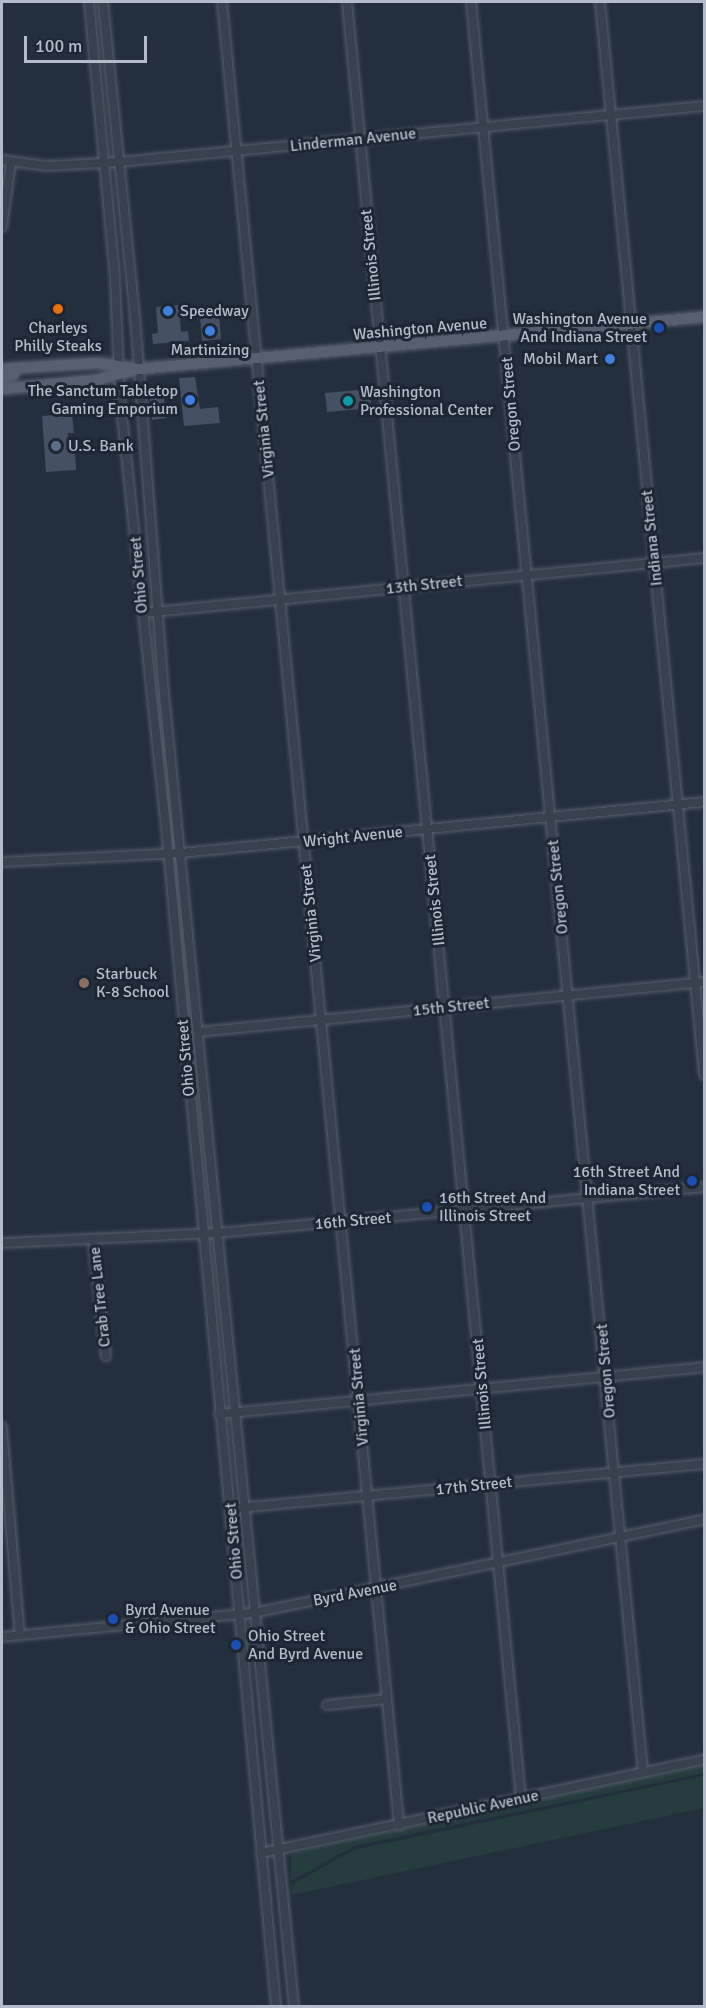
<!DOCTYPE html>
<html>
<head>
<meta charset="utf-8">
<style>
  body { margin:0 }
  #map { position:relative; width:706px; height:2008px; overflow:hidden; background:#242f3e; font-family:Signika,sans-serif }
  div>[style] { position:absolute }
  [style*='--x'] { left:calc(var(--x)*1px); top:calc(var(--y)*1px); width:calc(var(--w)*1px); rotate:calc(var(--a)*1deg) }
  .green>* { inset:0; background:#263c3f }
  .building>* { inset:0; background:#455162 }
  .roads { filter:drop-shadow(0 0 2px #565f6c) drop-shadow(0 0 2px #565f6c) }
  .minor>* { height:8px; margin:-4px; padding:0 4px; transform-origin:4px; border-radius:4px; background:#38414e }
  .major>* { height:10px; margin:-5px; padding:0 5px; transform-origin:5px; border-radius:5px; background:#56606e }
  .dots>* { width:16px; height:16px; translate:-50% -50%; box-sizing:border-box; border:3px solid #1d2633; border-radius:50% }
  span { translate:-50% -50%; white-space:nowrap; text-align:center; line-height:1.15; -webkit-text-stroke:6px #1d2633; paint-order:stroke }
  .street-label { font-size:16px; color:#b4bcc9 }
  .poi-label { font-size:16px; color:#b4bcc9 }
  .left { translate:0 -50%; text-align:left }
  .right { translate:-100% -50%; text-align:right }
  .frame { position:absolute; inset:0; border:3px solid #b4bcc9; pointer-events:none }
  .scale { position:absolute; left:24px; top:36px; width:123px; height:27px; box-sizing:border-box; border:3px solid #b4bcc9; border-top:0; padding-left:8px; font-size:18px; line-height:21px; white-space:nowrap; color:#b4bcc9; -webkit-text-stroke:4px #1d2633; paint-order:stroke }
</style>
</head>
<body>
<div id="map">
  <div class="green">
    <div style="clip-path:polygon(704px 1765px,704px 1773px,354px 1846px,291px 1881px,291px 1853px)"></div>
    <div style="clip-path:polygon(704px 1776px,704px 1808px,292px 1895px,291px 1885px,354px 1850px)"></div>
  </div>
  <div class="building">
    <div style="clip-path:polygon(179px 305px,181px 332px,188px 331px,189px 341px,153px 344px,152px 334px,158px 333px,156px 307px)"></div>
    <div style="clip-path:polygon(219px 314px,221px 339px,202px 341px,200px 316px)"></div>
    <div style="clip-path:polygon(195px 377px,200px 409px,218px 407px,220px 423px,184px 426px,179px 378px)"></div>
    <div style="clip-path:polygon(149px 385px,163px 385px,166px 418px,152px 420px)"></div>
    <div style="clip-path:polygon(370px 389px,371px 408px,327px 412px,325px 393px)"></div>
    <div style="clip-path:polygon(72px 414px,74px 433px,68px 433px,68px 442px,69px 451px,75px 451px,76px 470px,46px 472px,42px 416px)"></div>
  </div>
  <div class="roads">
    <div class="minor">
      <div style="--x:89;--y:2;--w:278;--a:84.6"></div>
      <div style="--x:115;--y:279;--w:118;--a:87.6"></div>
      <div style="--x:120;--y:397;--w:443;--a:83.9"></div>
      <div style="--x:167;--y:838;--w:1173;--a:84.67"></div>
      <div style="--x:103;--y:2;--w:317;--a:84.2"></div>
      <div style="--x:135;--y:317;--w:387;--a:85.6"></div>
      <div style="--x:165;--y:703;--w:1309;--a:84.35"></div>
      <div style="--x:222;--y:2;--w:1832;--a:84.45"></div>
      <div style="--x:347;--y:2;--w:1805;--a:84.47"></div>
      <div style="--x:471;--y:2;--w:1779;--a:84.45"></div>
      <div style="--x:600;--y:2;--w:1078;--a:84.46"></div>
      <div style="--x:2;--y:160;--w:45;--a:7.6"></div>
      <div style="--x:47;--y:166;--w:72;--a:-3.2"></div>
      <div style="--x:119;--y:162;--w:588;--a:-5.47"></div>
      <div style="--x:2;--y:227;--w:66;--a:-82.1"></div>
      <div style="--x:143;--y:613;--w:564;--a:-5.6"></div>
      <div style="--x:2;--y:862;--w:179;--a:-2.9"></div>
      <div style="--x:181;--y:853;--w:525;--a:-5.57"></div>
      <div style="--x:198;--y:1032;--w:508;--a:-5.64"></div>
      <div style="--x:93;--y:1239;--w:118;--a:83.7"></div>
      <div style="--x:2;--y:1243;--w:216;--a:-2.7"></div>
      <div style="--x:218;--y:1233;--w:488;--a:-5.4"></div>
      <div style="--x:219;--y:1414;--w:487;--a:-5.5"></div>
      <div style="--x:2;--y:1427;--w:209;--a:85.1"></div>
      <div style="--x:238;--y:1508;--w:468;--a:-5.4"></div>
      <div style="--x:2;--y:1637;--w:252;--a:-5.5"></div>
      <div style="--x:253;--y:1613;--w:460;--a:-11.7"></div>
      <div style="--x:327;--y:1705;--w:60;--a:-5.7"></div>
      <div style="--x:261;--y:1853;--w:453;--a:-11.9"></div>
    </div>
    <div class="major">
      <div style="--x:2;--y:369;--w:96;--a:-3.6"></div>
      <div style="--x:98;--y:363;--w:40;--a:8.5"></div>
      <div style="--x:2;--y:378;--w:11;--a:-15"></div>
      <div style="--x:13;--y:375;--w:8;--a:-60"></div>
      <div style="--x:2;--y:389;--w:95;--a:-5.4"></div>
      <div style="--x:97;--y:380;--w:42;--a:-15"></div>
      <div style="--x:138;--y:369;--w:568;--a:-5.25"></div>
    </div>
  </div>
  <div class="dots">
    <div style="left:58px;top:309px;background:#e8710a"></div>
    <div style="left:168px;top:311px;background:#3f7fe0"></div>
    <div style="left:659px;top:328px;background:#1a4fb4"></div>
    <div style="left:210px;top:331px;background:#3f7fe0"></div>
    <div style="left:610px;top:359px;background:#3f7fe0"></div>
    <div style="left:190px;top:400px;background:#3f7fe0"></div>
    <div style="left:348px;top:401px;background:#0f9aa8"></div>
    <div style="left:56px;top:446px;background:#5c6f8a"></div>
    <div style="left:84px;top:983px;background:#8d6e63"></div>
    <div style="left:692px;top:1181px;background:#1a4fb4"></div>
    <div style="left:427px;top:1207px;background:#1a4fb4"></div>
    <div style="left:113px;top:1619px;background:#1a4fb4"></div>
    <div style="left:236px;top:1645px;background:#1a4fb4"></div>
  </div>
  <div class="street-label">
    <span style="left:353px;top:140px;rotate:-6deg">Linderman Avenue</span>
    <span style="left:371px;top:255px;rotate:-96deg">Illinois Street</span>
    <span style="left:420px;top:329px;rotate:-5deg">Washington Avenue</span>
    <span style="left:511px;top:404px;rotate:-95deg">Oregon Street</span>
    <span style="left:264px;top:429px;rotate:-96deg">Virginia Street</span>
    <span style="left:652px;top:538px;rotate:-96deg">Indiana Street</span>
    <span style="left:139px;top:575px;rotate:-95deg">Ohio Street</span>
    <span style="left:424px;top:585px;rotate:-6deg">13th Street</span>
    <span style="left:353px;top:837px;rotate:-6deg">Wright Avenue</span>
    <span style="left:558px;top:887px;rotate:-96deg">Oregon Street</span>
    <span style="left:435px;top:900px;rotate:-96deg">Illinois Street</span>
    <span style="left:311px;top:913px;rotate:-96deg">Virginia Street</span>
    <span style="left:451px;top:1007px;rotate:-6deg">15th Street</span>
    <span style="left:186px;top:1058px;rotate:-95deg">Ohio Street</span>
    <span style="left:353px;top:1221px;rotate:-5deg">16th Street</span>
    <span style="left:100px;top:1297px;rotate:-96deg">Crab Tree Lane</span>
    <span style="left:606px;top:1371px;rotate:-95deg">Oregon Street</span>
    <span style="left:482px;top:1384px;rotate:-95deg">Illinois Street</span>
    <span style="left:359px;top:1397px;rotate:-95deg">Virginia Street</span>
    <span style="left:474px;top:1486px;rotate:-6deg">17th Street</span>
    <span style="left:234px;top:1541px;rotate:-95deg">Ohio Street</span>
    <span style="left:355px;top:1593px;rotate:-11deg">Byrd Avenue</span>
    <span style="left:483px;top:1807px;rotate:-12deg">Republic Avenue</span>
  </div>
  <div class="poi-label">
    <span class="left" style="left:180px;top:311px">Speedway</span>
    <span class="right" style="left:647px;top:328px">Washington Avenue<br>And Indiana Street</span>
    <span style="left:58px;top:337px">Charleys<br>Philly Steaks</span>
    <span style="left:210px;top:350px">Martinizing</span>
    <span class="right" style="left:598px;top:359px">Mobil Mart</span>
    <span class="right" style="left:178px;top:400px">The Sanctum Tabletop<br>Gaming Emporium</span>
    <span class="left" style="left:360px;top:401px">Washington<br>Professional Center</span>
    <span class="left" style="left:68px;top:446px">U.S. Bank</span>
    <span class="left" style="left:96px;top:983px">Starbuck<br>K-8 School</span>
    <span class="right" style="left:680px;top:1181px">16th Street And<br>Indiana Street</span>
    <span class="left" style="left:439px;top:1207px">16th Street And<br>Illinois Street</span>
    <span class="left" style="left:125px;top:1619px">Byrd Avenue<br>&amp; Ohio Street</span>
    <span class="left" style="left:248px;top:1645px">Ohio Street<br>And Byrd Avenue</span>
  </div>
  <div class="frame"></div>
  <div class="scale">100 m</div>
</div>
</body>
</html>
